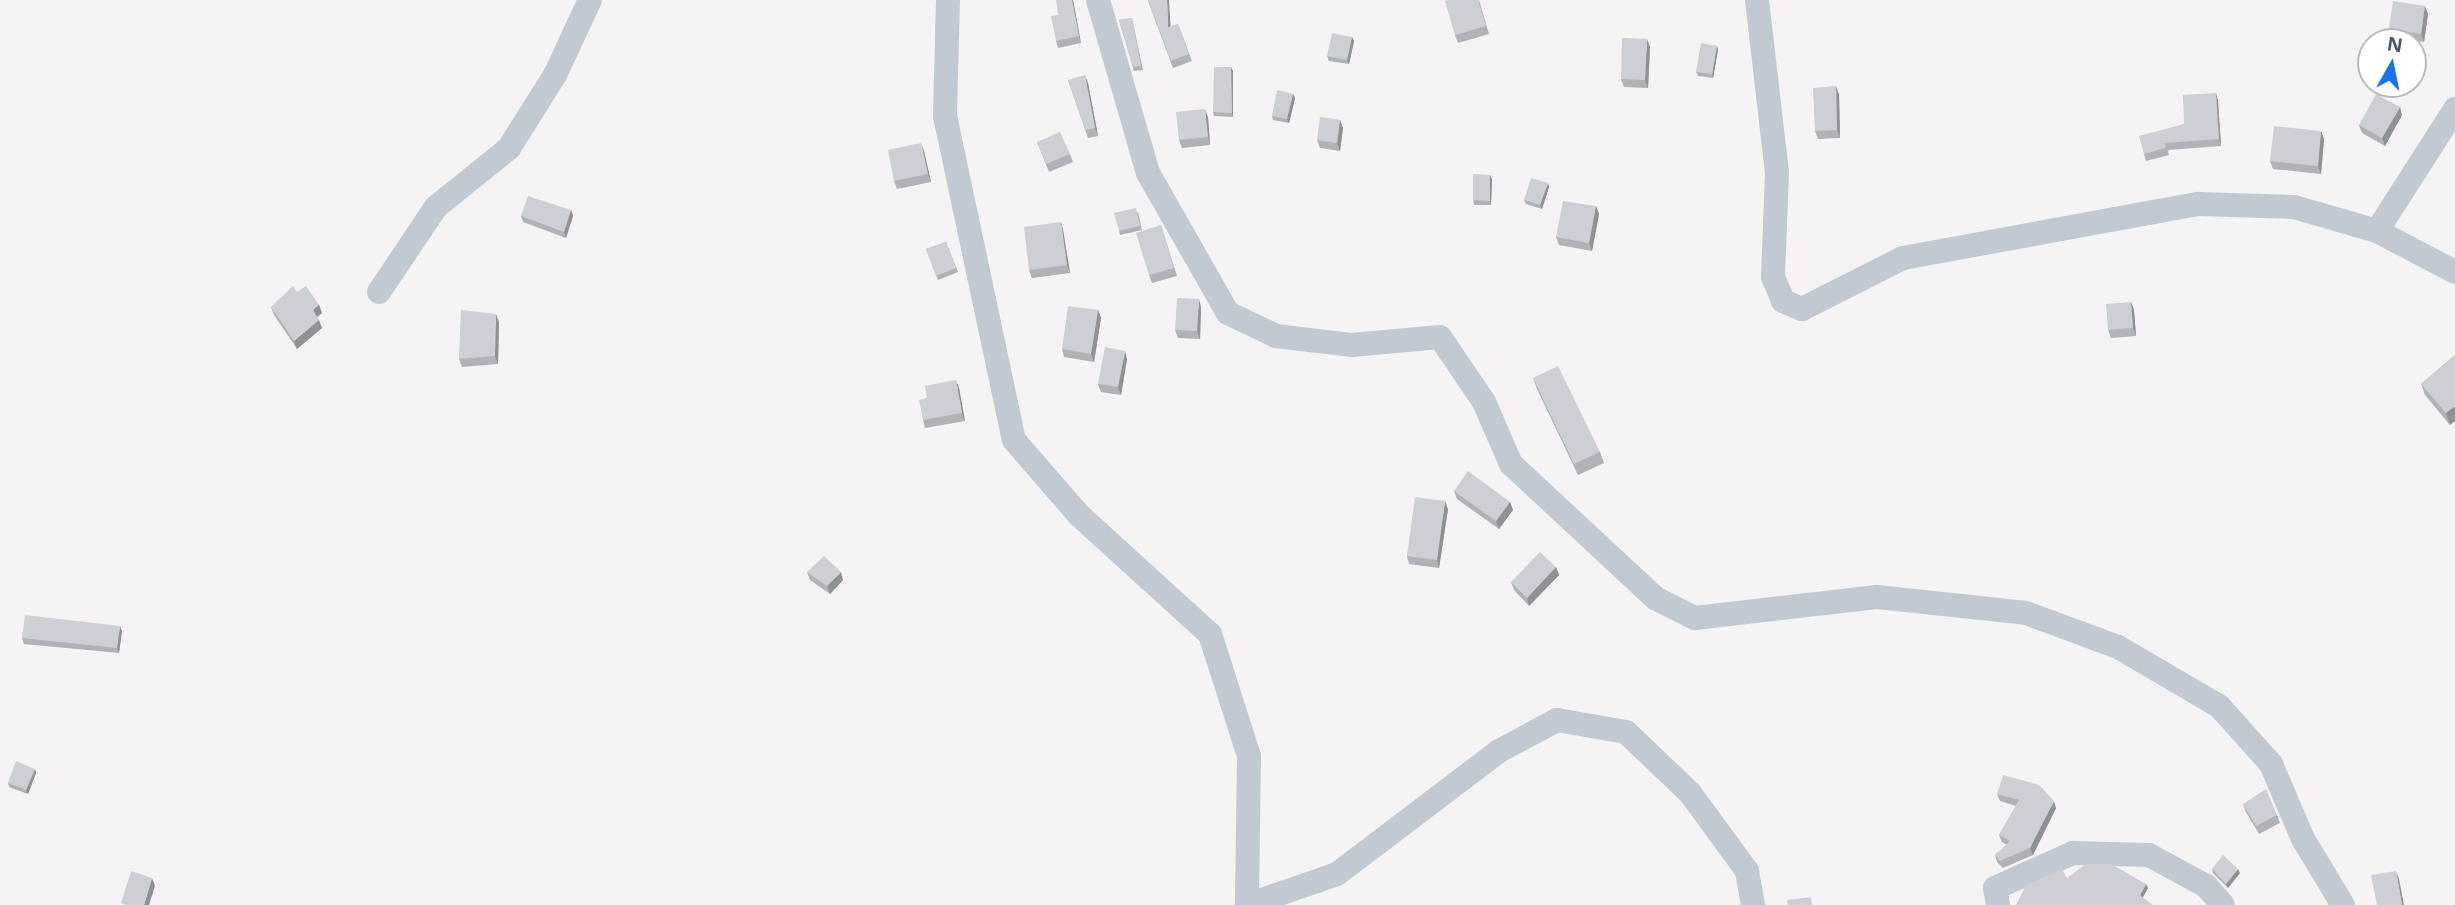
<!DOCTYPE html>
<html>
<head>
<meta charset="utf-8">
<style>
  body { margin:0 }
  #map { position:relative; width:2455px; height:905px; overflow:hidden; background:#f5f3f3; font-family:"Noto Sans",sans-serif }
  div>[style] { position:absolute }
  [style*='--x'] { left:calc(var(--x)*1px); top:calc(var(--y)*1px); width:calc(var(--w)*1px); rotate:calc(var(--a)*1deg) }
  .street>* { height:24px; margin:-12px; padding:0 12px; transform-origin:12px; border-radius:12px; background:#c1cad2 }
  .wall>* { inset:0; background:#b0b2b7 }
  .shaded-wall>* { inset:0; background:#909195 }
  .building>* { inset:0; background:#cdcfd5 }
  span { translate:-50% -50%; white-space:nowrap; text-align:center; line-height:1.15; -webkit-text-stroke:7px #fff; paint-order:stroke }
  .north { position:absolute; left:2357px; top:28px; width:70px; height:70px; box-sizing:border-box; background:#fff; border:2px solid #b7bbc0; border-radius:50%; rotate:9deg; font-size:19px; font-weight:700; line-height:28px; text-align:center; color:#4a5661 }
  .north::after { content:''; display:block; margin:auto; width:24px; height:32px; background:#1a73e8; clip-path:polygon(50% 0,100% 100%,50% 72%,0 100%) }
</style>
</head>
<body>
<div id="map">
  <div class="street">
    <div style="--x:948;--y:0;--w:116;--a:91.5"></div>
    <div style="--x:945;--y:116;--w:331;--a:78"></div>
    <div style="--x:1014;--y:440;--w:99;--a:49.1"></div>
    <div style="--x:1079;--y:515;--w:177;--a:42.3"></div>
    <div style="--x:1210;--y:634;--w:128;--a:72.3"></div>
    <div style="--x:1249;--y:756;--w:149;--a:90.8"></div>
    <div style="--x:1247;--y:905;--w:95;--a:-19"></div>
    <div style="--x:1337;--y:874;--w:203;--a:-37.2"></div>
    <div style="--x:1499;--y:751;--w:66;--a:-28.1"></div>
    <div style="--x:1557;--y:720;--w:70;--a:9.9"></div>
    <div style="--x:1626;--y:732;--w:88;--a:43.6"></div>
    <div style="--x:1690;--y:793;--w:97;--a:53.8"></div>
    <div style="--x:1747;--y:871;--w:35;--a:80"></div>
    <div style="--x:1098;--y:0;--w:180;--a:73.9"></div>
    <div style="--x:1148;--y:173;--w:161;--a:60.3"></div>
    <div style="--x:1228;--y:313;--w:53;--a:25.6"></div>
    <div style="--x:1276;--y:336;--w:77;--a:6.8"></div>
    <div style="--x:1352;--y:345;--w:88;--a:-5.2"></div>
    <div style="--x:1440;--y:337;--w:78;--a:55.9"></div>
    <div style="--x:1484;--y:402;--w:68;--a:66.5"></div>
    <div style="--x:1511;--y:464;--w:197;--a:42.9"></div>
    <div style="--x:1655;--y:598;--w:45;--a:26.6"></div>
    <div style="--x:1695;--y:618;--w:183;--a:-6.6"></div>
    <div style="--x:1877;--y:597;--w:150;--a:6.1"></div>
    <div style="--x:2026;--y:613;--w:98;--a:20.3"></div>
    <div style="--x:2118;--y:647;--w:117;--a:30.3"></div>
    <div style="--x:2219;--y:706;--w:78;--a:48.1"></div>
    <div style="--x:2271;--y:764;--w:82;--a:66.9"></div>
    <div style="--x:2303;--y:839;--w:77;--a:58.8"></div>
    <div style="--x:1757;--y:0;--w:173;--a:83.4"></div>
    <div style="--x:1777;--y:172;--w:105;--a:92.2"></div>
    <div style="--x:1773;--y:277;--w:26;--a:67"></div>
    <div style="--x:1783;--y:301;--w:21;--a:23"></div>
    <div style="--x:1802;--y:309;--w:113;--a:-26.8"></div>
    <div style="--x:1903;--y:258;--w:300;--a:-10.4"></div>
    <div style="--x:2198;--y:204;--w:96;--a:1.8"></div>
    <div style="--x:2294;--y:207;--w:86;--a:16.1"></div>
    <div style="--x:2377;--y:231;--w:88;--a:27.7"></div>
    <div style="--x:2377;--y:231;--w:145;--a:-57.4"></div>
    <div style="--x:379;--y:292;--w:102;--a:-56.2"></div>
    <div style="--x:436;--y:207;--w:94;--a:-38.9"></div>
    <div style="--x:509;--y:148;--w:86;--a:-57.8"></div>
    <div style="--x:555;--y:75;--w:83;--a:-65"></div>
    <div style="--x:1998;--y:905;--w:17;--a:-100"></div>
    <div style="--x:1995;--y:888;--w:85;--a:-24.2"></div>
    <div style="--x:2073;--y:853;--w:76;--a:1.5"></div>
    <div style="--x:2149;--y:855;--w:65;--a:28.5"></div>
    <div style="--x:2206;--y:886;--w:25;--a:48"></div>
  </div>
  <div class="wall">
    <div style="clip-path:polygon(1073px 0,1081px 43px,1058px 48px,1056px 41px,1058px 15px)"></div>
    <div style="clip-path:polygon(1479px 0,1489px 34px,1458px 43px,1455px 35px)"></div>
    <div style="clip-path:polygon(1148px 1px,1170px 27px,1178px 24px,1192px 61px,1173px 68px)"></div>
    <div style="clip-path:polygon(2425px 6px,2428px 14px,2424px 42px,2392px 37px,2389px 29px)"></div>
    <div style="clip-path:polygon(1132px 18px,1143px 70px,1134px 71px,1119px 20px)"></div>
    <div style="clip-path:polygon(1352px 37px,1354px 41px,1349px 64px,1329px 61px,1327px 56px)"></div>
    <div style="clip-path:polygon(1717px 46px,1718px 50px,1713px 78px,1698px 76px,1696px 72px)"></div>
    <div style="clip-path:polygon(1650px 47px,1648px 88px,1624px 87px,1621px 79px)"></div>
    <div style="clip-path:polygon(1233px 71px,1233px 117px,1214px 116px,1213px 112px)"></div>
    <div style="clip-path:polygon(1068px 80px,1088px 83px,1098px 136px,1088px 138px)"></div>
    <div style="clip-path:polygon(2216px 93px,2218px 101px,2221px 146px,2168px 150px,2169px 155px,2146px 161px,2144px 154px,2184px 124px)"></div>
    <div style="clip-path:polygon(1293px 94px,1295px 98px,1289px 123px,1273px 120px,1272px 116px)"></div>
    <div style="clip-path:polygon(1839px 94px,1840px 138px,1818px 139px,1815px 131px)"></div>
    <div style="clip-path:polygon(2402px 115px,2385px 146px,2362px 133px,2359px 125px)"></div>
    <div style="clip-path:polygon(1208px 117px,1210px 145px,1182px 148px,1179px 140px)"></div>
    <div style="clip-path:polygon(1340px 120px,1343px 128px,1340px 151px,1320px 148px,1317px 140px)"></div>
    <div style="clip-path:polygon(2321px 131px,2324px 139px,2321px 174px,2273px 169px,2270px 161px)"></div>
    <div style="clip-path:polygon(1037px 142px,1070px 154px,1073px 162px,1049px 172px)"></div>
    <div style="clip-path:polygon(924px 151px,931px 182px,897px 189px,894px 181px)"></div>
    <div style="clip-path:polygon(1492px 179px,1491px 205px,1474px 205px,1473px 200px)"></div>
    <div style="clip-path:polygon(1549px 187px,1542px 209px,1526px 204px,1524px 200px)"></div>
    <div style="clip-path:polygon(1596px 206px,1599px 214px,1592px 251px,1559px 245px,1556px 237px)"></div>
    <div style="clip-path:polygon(571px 210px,573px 216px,566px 238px,523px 222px,521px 216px)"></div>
    <div style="clip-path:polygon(1138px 212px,1142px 230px,1120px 235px,1119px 231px)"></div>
    <div style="clip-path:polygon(1061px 222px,1063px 230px,1070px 273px,1032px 278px,1029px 270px)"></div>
    <div style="clip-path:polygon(1161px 225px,1177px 276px,1152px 283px,1149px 275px)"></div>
    <div style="clip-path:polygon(946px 242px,958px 272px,938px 280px,926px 249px)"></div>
    <div style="clip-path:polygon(297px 292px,319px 305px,322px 313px,317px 317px,322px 328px,297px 349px,274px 315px,271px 307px)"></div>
    <div style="clip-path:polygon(2131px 302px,2134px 310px,2136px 336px,2111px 338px,2108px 330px)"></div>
    <div style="clip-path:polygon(1201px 307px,1200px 339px,1178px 338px,1175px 330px)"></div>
    <div style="clip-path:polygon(1098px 310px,1101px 318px,1094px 362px,1064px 357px,1062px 349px)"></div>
    <div style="clip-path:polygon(499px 322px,498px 364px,462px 367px,459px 359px)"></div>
    <div style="clip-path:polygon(2455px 355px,2450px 425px,2425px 395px,2421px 384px)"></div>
    <div style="clip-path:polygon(1127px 359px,1121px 395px,1101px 392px,1098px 384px)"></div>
    <div style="clip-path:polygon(1533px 378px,1600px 452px,1604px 463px,1578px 475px,1537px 389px)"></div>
    <div style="clip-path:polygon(959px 388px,965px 421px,925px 428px,923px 420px)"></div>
    <div style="clip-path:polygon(1454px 491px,1510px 502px,1513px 510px,1499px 529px,1457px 499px)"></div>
    <div style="clip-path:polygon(1448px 509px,1439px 568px,1409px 564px,1407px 556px)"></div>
    <div style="clip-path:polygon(1556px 567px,1559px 575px,1529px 606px,1514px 590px,1511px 582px)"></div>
    <div style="clip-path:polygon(807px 572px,843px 580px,830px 594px,810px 580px)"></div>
    <div style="clip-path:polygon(122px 631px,119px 653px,24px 644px,22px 638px)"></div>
    <div style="clip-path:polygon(35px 769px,36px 773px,28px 794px,9px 787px,8px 783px)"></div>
    <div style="clip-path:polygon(1997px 794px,2056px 808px,2033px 855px,2003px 868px,1997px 862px,1995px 855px,2007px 845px,2002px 842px,1999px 835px,2016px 806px,2000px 801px)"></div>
    <div style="clip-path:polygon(2243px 804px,2277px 815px,2280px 823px,2259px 834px,2246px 812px)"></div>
    <div style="clip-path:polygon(2212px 869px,2240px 873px,2228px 888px,2213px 873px)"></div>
  </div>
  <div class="shaded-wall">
    <div style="clip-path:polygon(1072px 0,1073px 0,1081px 43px,1079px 36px)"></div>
    <div style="clip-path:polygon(1167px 0,1169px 0,1171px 34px,1168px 27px)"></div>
    <div style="clip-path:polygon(2425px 6px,2428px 14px,2424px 42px,2421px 34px)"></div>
    <div style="clip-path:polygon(1352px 37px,1354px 41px,1349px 64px,1347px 60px)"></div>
    <div style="clip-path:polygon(1647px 39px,1650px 47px,1648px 88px,1645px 80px)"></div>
    <div style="clip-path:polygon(1717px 46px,1718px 50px,1713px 78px,1712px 74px)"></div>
    <div style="clip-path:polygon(1231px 67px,1233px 71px,1233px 117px,1232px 113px)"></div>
    <div style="clip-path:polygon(1085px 75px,1088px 83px,1098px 136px,1095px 128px)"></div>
    <div style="clip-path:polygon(1836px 86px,1839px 94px,1840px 138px,1837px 130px)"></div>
    <div style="clip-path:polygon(2216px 93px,2218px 101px,2221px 146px,2219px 139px)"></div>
    <div style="clip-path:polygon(1293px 94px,1295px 98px,1289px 123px,1287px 119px)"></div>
    <div style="clip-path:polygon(2400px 107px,2402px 115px,2385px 146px,2382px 138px)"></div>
    <div style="clip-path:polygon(1205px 109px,1208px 117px,1210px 145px,1208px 137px)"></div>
    <div style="clip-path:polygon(1340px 120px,1343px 128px,1340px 151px,1337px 143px)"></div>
    <div style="clip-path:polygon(2321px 131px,2324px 139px,2321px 174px,2318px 166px)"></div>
    <div style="clip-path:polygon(921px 143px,924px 151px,931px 182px,928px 174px)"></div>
    <div style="clip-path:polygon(1490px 175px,1492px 179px,1491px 205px,1490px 201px)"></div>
    <div style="clip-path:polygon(1548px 183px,1549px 187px,1542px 209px,1540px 205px)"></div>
    <div style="clip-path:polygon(1596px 206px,1599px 214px,1592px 251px,1589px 243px)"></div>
    <div style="clip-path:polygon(571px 210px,573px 216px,566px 238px,564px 232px)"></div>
    <div style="clip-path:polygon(1061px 222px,1063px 230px,1070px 273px,1067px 265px)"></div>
    <div style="clip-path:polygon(1199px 299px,1201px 307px,1200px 339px,1197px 331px)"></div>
    <div style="clip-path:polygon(2131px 302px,2134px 310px,2136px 336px,2133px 328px)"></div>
    <div style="clip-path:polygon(319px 305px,322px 313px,316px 318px,313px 310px)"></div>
    <div style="clip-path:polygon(1098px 310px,1101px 318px,1094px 362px,1091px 354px)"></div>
    <div style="clip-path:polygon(496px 314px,499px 322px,498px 364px,495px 356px)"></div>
    <div style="clip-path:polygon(319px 320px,322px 328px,297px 349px,294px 341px)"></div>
    <div style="clip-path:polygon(1125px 351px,1127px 359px,1121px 395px,1118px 387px)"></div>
    <div style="clip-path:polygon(956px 380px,959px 388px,965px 421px,962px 413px)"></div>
    <div style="clip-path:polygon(2455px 406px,2455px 421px,2450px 425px,2446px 413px)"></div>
    <div style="clip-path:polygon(1445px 501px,1448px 509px,1439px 568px,1437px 560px)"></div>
    <div style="clip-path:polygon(1510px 502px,1513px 510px,1499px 529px,1496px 521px)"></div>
    <div style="clip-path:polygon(1556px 567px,1559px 575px,1529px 606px,1527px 598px)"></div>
    <div style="clip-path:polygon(841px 572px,843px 580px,830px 594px,827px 586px)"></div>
    <div style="clip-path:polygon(120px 626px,122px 631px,119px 653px,117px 648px)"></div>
    <div style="clip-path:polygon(35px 769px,36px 773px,28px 794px,26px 790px)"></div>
    <div style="clip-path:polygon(2054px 801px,2056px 808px,2033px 855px,2030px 848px)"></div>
    <div style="clip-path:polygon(2238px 869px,2240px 873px,2228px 888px,2226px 884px)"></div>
    <div style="clip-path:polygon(2396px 871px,2399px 879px,2404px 905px,2402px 905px)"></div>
    <div style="clip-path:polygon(152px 878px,155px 886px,149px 905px,144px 905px)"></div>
    <div style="clip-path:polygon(2146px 884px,2148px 888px,2142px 899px,2140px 895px)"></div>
  </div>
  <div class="building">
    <div style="clip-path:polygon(1056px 0,1072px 0,1079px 36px,1056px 41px,1051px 16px,1058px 15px)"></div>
    <div style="clip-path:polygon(1148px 0,1167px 0,1168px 27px,1178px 24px,1189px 54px,1171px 61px)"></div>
    <div style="clip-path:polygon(1448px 0,1478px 0,1486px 26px,1455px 35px,1445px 1px)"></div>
    <div style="clip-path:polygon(2393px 1px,2425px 6px,2421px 34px,2389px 29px)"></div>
    <div style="clip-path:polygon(1132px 18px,1141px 66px,1133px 67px,1119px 20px)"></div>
    <div style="clip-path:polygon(1332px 33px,1352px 37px,1347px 60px,1327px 56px)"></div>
    <div style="clip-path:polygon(1622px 38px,1647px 39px,1645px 80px,1621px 79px)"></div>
    <div style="clip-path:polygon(1701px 43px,1717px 46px,1712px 74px,1696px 72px)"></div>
    <div style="clip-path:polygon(1214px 67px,1231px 67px,1232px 113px,1213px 112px)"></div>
    <div style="clip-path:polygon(1085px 75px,1095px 128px,1085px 130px,1068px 80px)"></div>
    <div style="clip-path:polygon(1836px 86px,1837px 130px,1815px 131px,1813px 88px)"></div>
    <div style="clip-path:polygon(1277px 90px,1293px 94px,1287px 119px,1272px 116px)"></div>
    <div style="clip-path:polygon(2216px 93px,2219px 139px,2165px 143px,2166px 148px,2144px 154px,2139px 136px,2184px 124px,2183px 95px)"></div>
    <div style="clip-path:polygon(2376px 94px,2400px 107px,2382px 138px,2359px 125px)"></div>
    <div style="clip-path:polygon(1205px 109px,1208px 137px,1179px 140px,1176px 112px)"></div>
    <div style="clip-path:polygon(1320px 117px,1340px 120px,1337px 143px,1317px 140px)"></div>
    <div style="clip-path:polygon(2274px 126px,2321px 131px,2318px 166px,2270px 161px)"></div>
    <div style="clip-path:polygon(1060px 132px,1070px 154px,1046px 164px,1037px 142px)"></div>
    <div style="clip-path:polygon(921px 143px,928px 174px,894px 181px,888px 150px)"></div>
    <div style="clip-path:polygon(1473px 174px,1490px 175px,1490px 201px,1473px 200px)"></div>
    <div style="clip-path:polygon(1531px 178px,1548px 183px,1540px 205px,1524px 200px)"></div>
    <div style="clip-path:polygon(528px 196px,571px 210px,564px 232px,521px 216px)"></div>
    <div style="clip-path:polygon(1563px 201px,1596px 206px,1589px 243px,1556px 237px)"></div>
    <div style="clip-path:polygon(1136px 208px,1140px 226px,1119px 231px,1114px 213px)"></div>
    <div style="clip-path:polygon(1061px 222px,1067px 265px,1029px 270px,1024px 227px)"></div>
    <div style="clip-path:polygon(1161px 225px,1174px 268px,1149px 275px,1136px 233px)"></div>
    <div style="clip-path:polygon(946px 242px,956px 268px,936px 276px,926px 249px)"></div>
    <div style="clip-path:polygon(293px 286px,297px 292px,306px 286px,319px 305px,313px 310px,319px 320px,294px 341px,271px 307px)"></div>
    <div style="clip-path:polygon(1177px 298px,1199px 299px,1197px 331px,1175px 330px)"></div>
    <div style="clip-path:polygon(2131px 302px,2133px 328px,2108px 330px,2106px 304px)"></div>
    <div style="clip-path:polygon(1068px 306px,1098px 310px,1091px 354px,1062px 349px)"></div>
    <div style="clip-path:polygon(461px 310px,496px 314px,495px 356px,459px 359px)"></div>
    <div style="clip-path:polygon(1105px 347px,1125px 351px,1118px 387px,1098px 384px)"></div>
    <div style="clip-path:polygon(2455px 355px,2455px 406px,2446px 413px,2421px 384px)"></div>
    <div style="clip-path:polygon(1558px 366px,1600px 452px,1574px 464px,1533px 378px)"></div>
    <div style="clip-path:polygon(956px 380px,962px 413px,923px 420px,919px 400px,927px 398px,925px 386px)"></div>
    <div style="clip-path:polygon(1468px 471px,1510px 502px,1496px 521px,1454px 491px)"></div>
    <div style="clip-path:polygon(1415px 497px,1445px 501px,1437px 560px,1407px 556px)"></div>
    <div style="clip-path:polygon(1540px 552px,1556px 567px,1527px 598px,1511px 582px)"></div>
    <div style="clip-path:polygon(824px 556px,841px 572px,827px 586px,807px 572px)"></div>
    <div style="clip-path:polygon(25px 615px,120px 626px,117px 648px,22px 638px)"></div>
    <div style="clip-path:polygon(16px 761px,35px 769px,26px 790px,8px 783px)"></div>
    <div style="clip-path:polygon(2003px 775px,2039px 785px,2054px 801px,2030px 848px,2000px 861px,1995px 855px,2010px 841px,1999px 835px,2019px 800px,1997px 794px)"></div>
    <div style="clip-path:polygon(2266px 789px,2277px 815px,2256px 826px,2243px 804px)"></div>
    <div style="clip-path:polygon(2223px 855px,2238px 869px,2226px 884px,2212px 869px)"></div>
    <div style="clip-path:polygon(2086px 864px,2111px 864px,2146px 884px,2140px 895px,2153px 905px,2016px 905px,2026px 885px,2062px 869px,2067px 878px)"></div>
    <div style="clip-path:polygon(131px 871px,152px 878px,144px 905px,126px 905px,121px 903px)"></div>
    <div style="clip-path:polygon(2396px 871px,2402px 905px,2377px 905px,2371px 875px)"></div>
    <div style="clip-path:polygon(1811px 897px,1812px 905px,1788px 905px,1787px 900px)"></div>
  </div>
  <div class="north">N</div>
</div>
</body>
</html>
